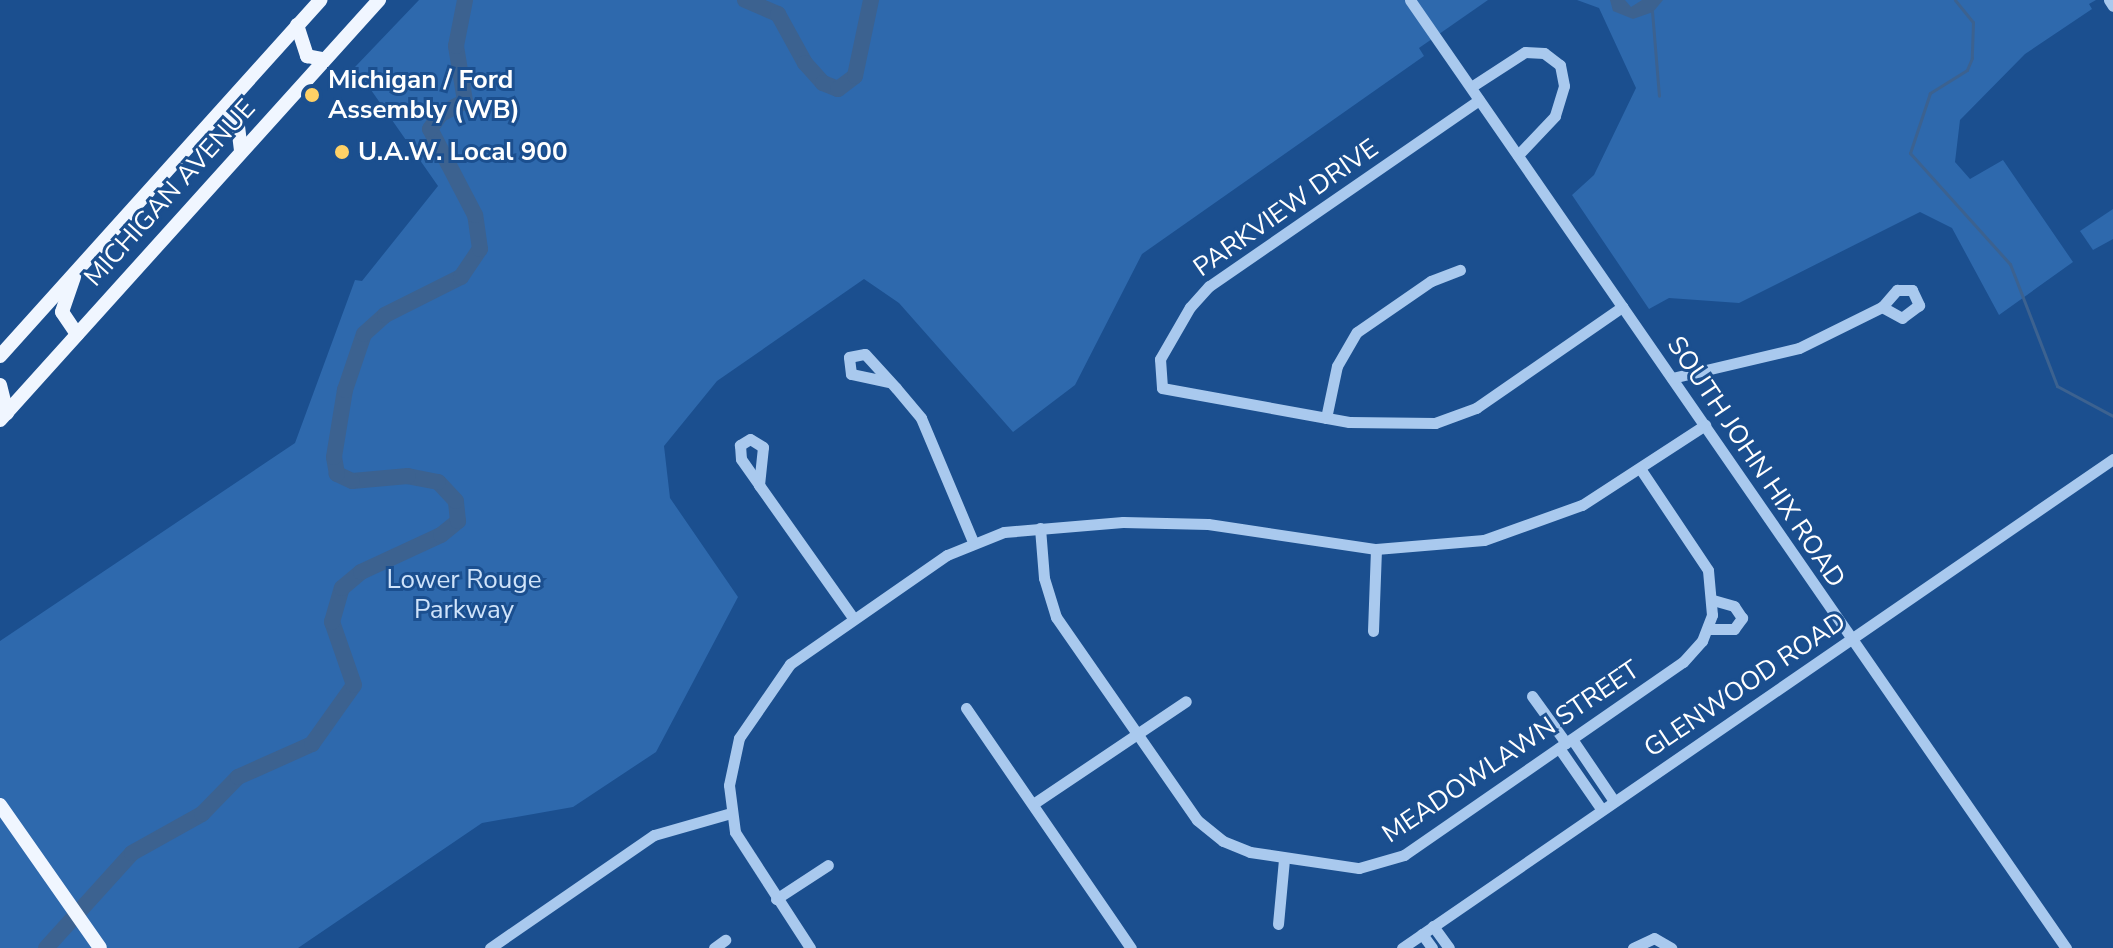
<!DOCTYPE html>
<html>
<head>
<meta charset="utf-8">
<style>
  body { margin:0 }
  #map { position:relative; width:2113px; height:948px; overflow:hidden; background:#1b4f8f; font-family:"Nunito Sans",sans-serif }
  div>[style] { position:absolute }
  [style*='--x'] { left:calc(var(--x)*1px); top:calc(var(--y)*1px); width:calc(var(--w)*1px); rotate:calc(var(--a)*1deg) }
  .green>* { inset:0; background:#2e69ad }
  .water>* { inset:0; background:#3c6290 }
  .stream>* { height:3px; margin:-1.5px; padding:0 1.5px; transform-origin:1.5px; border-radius:1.5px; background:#3c6290 }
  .river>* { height:16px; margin:-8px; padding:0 8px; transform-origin:8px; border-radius:8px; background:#3c6290 }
  .minor>* { height:11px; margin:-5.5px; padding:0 5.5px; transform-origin:5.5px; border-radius:5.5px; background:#a9c9ee }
  .major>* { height:14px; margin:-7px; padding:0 7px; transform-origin:7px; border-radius:7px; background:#f0f6ff }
  .dots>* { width:22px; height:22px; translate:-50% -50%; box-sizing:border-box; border:4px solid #1b4f8f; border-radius:50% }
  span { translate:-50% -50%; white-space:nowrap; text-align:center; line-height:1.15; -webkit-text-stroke:6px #1b4f8f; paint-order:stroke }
  .poi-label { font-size:26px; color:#fff; font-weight:700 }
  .left { translate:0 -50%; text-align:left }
  .street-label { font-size:26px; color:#fff }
  .park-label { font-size:26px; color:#cfe3fa }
</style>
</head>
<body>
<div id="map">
  <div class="green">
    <div style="clip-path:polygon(419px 0,1488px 0,1419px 48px,1424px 56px,1142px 254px,1075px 385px,1013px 432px,899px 303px,864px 279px,717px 381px,664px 446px,670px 498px,738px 597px,656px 752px,573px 807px,482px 823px,298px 948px,0 948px,0 641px,295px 443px,355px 280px,362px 281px,438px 186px,355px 67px)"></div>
    <div style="clip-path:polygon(1577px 0,2096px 0,2089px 4px,2092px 9px,2025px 54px,1960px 120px,1955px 162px,1970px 179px,2003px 160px,2073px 262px,1999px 315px,1952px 228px,1920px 212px,1739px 303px,1669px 298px,1649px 309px,1572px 195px,1594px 175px,1636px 88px,1599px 8px)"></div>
    <div style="clip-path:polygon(2113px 209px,2113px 239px,2093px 250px,2080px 231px)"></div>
  </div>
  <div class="water">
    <div style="clip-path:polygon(1610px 0,1625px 0,1631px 7px,1642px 0,1663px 0,1653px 12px,1633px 19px,1613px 11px)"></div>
  </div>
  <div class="stream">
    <div style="--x:1955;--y:0;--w:28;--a:51"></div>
    <div style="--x:1973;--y:22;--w:36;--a:92"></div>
    <div style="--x:1972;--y:58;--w:13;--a:113"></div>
    <div style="--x:1967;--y:70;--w:44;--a:148.1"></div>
    <div style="--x:1930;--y:93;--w:63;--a:108.4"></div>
    <div style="--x:1910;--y:153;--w:149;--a:48"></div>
    <div style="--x:2010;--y:264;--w:131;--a:68.9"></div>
    <div style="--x:2057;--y:386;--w:64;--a:28.2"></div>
    <div style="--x:1652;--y:11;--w:85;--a:85.3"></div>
  </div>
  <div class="river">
    <div style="--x:745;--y:0;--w:36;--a:23"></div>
    <div style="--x:778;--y:14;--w:56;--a:61.1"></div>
    <div style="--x:805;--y:63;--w:27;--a:48"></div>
    <div style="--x:823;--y:83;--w:16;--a:22"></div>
    <div style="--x:838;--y:89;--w:21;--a:-37"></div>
    <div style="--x:855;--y:76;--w:78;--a:-78.1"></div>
    <div style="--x:46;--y:948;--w:128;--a:-47.8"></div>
    <div style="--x:132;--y:853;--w:80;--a:-29.1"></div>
    <div style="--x:202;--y:814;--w:52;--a:-45.8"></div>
    <div style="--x:238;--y:777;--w:81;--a:-24"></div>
    <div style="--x:312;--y:744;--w:72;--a:-54.6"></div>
    <div style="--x:354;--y:685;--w:67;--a:-109.2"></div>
    <div style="--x:332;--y:622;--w:35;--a:-74"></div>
    <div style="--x:342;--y:588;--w:25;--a:-40"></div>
    <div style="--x:361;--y:572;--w:88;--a:-24.8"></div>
    <div style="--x:441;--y:535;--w:22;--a:-39"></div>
    <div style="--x:458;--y:521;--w:20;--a:-96"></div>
    <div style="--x:456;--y:501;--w:26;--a:-133"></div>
    <div style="--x:438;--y:482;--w:31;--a:-169"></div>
    <div style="--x:408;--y:476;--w:56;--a:174.9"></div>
    <div style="--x:352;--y:481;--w:17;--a:-155"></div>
    <div style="--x:337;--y:474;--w:17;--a:-100"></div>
    <div style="--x:334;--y:457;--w:68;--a:-80.7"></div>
    <div style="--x:345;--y:390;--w:59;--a:-71.3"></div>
    <div style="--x:364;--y:334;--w:28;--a:-42"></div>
    <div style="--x:385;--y:315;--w:85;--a:-26.6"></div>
    <div style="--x:461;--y:277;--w:34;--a:-56"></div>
    <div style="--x:480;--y:249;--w:34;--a:-98"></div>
    <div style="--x:475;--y:215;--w:97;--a:-117.6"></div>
    <div style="--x:430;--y:129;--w:19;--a:-54"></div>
    <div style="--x:441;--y:114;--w:27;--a:-28"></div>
    <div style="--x:465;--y:101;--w:56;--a:-99.3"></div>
    <div style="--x:456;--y:46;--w:47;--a:-78.9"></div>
  </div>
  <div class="minor">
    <div style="--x:1410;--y:0;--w:1153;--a:55.32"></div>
    <div style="--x:2109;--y:0;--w:7;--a:56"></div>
    <div style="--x:1471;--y:87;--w:64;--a:-32.9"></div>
    <div style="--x:1525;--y:52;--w:19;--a:3"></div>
    <div style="--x:1544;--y:53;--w:20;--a:37"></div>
    <div style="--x:1560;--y:65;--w:21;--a:79"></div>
    <div style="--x:1564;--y:86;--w:31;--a:107"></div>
    <div style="--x:1555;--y:116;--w:54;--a:133.5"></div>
    <div style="--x:1479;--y:100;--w:328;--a:145.4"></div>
    <div style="--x:1209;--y:286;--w:28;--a:132"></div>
    <div style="--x:1190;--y:307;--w:60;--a:120"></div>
    <div style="--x:1160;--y:359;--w:29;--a:86"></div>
    <div style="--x:1162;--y:388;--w:190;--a:10.3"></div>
    <div style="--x:1349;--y:422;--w:86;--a:0.7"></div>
    <div style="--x:1435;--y:423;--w:44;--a:-20.1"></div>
    <div style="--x:1476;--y:408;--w:178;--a:-34.7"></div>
    <div style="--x:1672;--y:378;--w:130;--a:-13.3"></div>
    <div style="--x:1799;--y:348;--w:93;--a:-26.3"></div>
    <div style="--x:1882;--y:307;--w:23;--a:-49"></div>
    <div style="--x:1897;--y:290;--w:15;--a:0"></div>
    <div style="--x:1912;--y:290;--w:17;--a:65"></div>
    <div style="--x:1919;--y:305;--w:21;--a:143"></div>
    <div style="--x:1902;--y:318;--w:23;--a:-151"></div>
    <div style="--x:889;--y:382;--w:39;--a:-168"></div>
    <div style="--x:851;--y:374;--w:17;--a:-97"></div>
    <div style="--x:849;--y:357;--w:16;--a:-11"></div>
    <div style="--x:865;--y:354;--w:46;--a:47.6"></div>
    <div style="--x:896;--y:388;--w:39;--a:50"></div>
    <div style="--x:921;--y:418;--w:134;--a:67.2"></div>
    <div style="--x:1326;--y:418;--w:53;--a:-78.1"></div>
    <div style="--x:1337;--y:366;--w:39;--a:-60"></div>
    <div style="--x:1357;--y:332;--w:90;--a:-34.6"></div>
    <div style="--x:1431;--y:281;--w:31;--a:-21"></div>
    <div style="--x:759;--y:485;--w:38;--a:-84"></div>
    <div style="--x:763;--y:447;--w:15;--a:-148"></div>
    <div style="--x:750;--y:439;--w:12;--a:149"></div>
    <div style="--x:740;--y:445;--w:14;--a:86"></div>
    <div style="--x:741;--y:459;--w:32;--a:55"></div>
    <div style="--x:759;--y:485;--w:164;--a:54.7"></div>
    <div style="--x:1040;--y:528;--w:50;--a:85.4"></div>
    <div style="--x:1044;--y:578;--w:41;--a:72.9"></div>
    <div style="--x:1056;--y:617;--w:247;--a:55.2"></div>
    <div style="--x:1197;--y:820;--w:33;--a:39"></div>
    <div style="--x:1223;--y:841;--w:29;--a:22"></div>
    <div style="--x:1250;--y:852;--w:110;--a:8.4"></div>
    <div style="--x:1359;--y:868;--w:47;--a:-16.1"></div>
    <div style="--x:1404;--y:855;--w:339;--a:-34.7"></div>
    <div style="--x:1683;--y:662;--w:28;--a:-48"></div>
    <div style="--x:1702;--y:641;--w:28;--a:-69"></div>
    <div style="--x:1712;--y:615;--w:45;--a:-95.1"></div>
    <div style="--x:1708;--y:570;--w:120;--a:-123.8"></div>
    <div style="--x:1709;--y:629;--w:25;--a:0"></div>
    <div style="--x:1734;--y:629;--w:14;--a:-54"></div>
    <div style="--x:1742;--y:618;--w:14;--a:-124"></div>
    <div style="--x:1734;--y:606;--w:22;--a:-164"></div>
    <div style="--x:1373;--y:631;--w:82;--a:-87.9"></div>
    <div style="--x:1532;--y:696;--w:58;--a:54.1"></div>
    <div style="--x:966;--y:708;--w:291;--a:55.5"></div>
    <div style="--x:1572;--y:739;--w:75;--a:55.9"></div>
    <div style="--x:1559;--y:748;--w:75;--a:55.3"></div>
    <div style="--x:1033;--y:804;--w:184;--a:-33.9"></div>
    <div style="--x:776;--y:899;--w:62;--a:-33.2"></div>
    <div style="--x:1278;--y:924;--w:65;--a:-84.7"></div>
    <div style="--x:1433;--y:926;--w:27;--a:54"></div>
    <div style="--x:1422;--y:934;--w:17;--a:54"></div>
    <div style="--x:490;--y:948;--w:199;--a:-34.6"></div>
    <div style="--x:654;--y:835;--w:80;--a:-15.9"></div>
    <div style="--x:714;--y:948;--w:14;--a:-36"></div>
    <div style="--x:810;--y:948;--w:138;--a:-122.9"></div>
    <div style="--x:735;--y:832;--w:47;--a:-97.3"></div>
    <div style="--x:729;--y:785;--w:48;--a:-78"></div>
    <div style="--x:739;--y:738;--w:90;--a:-55.4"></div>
    <div style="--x:790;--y:664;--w:191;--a:-34.8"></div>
    <div style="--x:947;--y:555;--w:61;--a:-22"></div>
    <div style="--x:1004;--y:532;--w:119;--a:-4.8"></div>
    <div style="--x:1123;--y:522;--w:85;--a:1.3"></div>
    <div style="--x:1208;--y:524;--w:170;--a:8.5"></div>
    <div style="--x:1376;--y:549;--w:108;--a:-4.8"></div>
    <div style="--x:1484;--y:540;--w:104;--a:-19.7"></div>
    <div style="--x:1582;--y:505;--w:147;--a:-33"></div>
    <div style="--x:1402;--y:948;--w:863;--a:-34.52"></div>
    <div style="--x:1633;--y:948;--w:23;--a:-25"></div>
    <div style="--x:1654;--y:938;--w:20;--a:30"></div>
  </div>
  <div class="major">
    <div style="--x:297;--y:25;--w:33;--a:72"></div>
    <div style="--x:307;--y:56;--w:16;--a:11"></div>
    <div style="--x:219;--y:114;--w:18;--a:13"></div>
    <div style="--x:237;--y:118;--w:32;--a:83"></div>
    <div style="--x:74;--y:277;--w:37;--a:109"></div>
    <div style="--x:62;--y:312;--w:27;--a:56"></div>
    <div style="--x:0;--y:356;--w:479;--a:-48"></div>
    <div style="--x:0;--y:385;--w:29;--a:76"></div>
    <div style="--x:0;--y:420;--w:566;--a:-47.94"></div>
    <div style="--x:0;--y:805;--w:174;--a:55"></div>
  </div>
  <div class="dots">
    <div style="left:312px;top:95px;background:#ffd166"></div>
    <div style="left:342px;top:152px;background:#ffd166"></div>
  </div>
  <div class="poi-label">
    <span class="left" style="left:328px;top:95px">Michigan / Ford<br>Assembly (WB)</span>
    <span class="left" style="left:358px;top:152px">U.A.W. Local 900</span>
  </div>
  <div class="street-label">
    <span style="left:170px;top:193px;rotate:-48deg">MICHIGAN AVENUE</span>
    <span style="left:1286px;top:208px;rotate:-35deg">PARKVIEW DRIVE</span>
    <span style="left:1756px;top:462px;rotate:56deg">SOUTH JOHN HIX ROAD</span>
    <span style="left:1745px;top:685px;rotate:-34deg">GLENWOOD ROAD</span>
    <span style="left:1511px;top:752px;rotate:-34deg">MEADOWLAWN STREET</span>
  </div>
  <div class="park-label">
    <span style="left:464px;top:595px">Lower Rouge<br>Parkway</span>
  </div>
</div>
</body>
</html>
